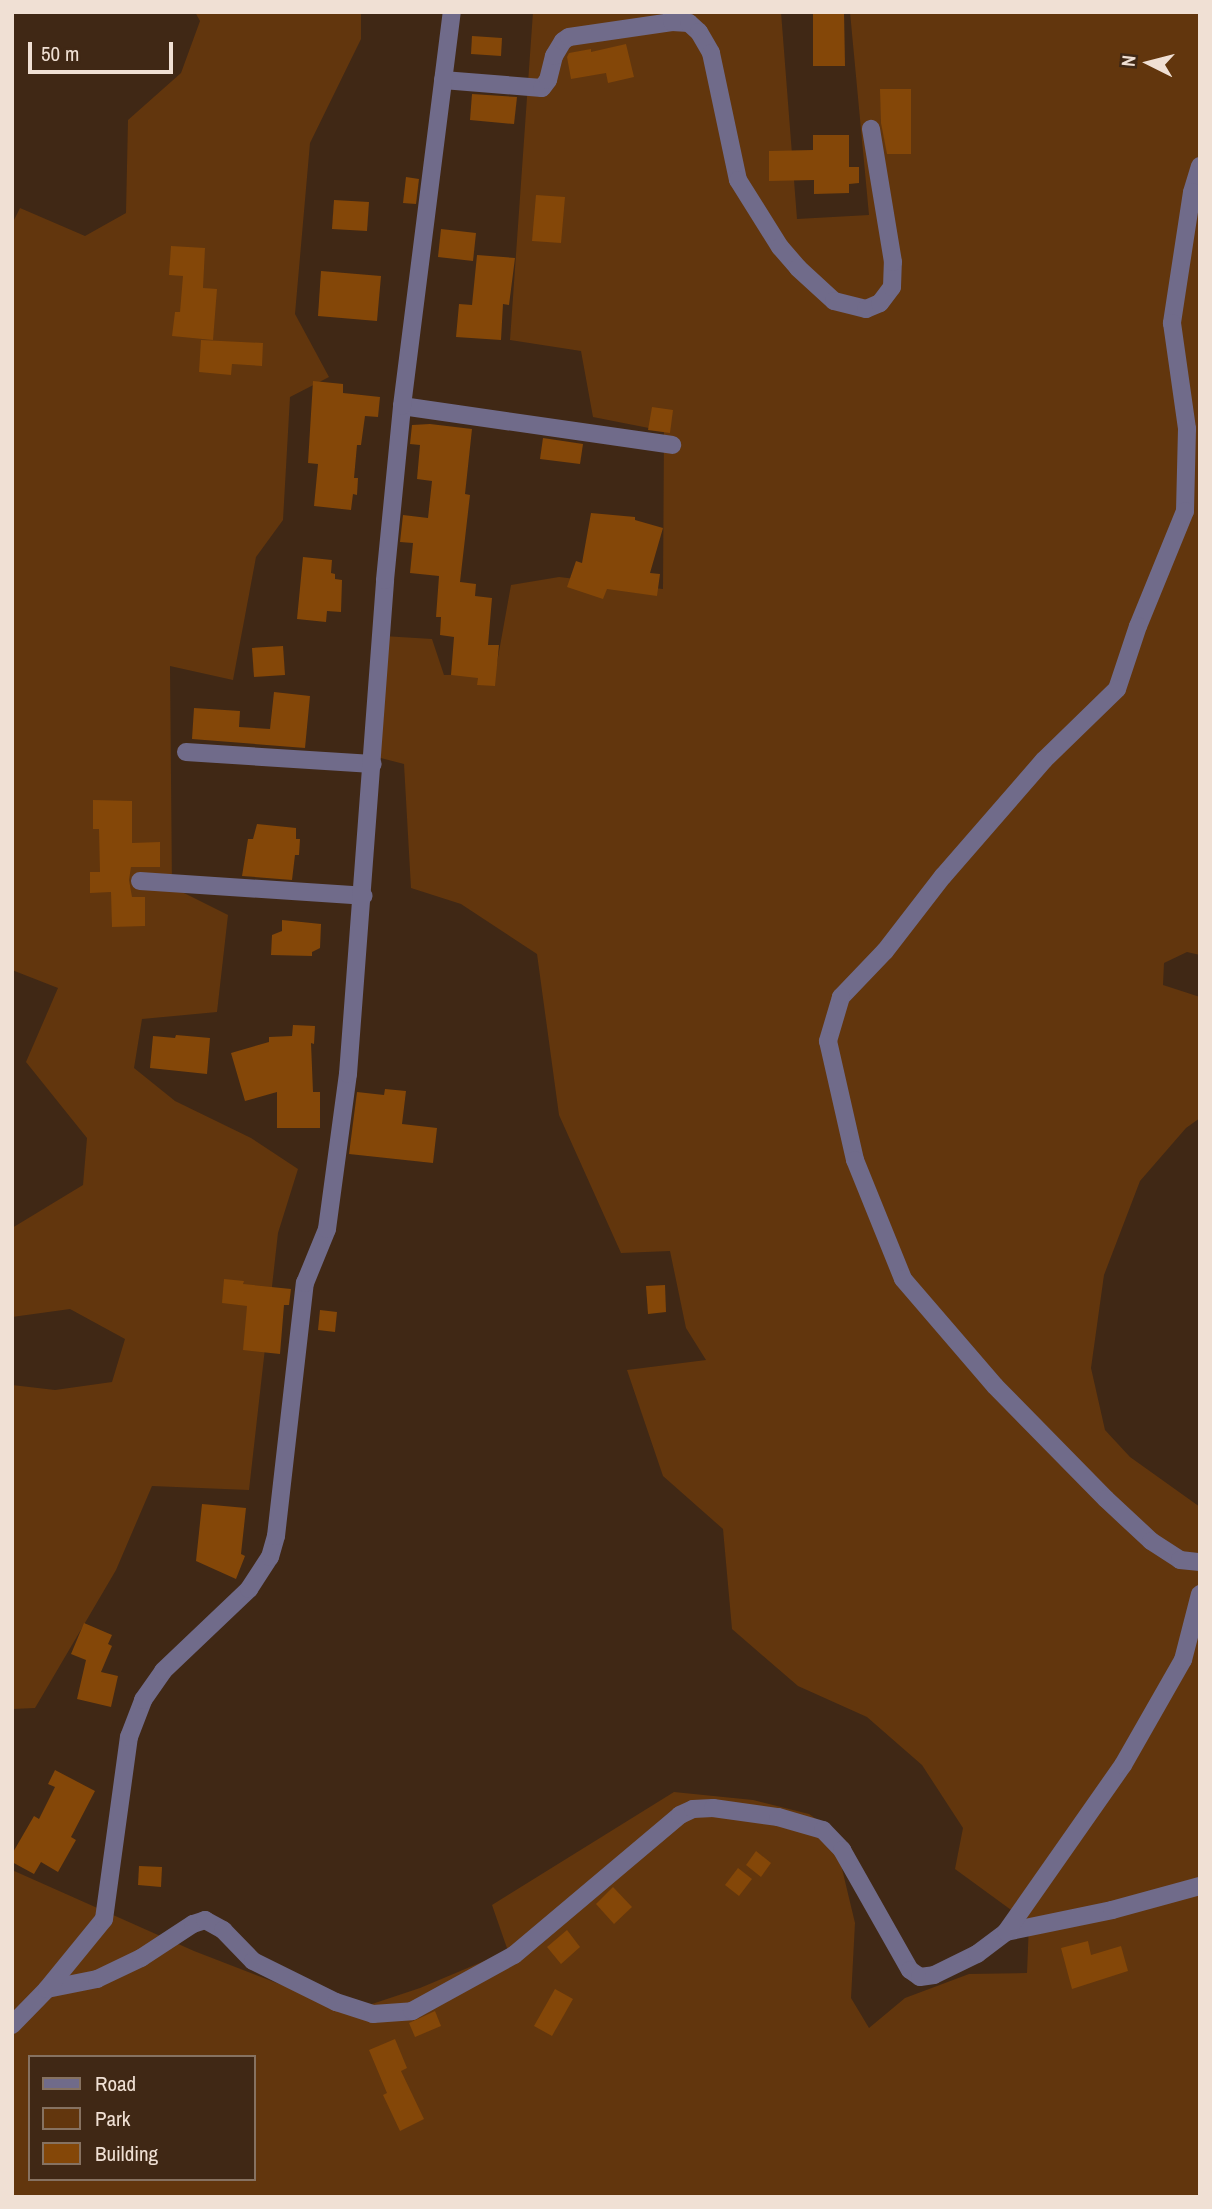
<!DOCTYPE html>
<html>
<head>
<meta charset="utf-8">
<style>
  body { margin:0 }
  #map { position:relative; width:1212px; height:2209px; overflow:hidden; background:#402815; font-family:"Archivo Narrow",sans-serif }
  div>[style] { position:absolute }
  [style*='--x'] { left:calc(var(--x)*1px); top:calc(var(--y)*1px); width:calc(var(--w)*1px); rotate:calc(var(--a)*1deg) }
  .green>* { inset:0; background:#62360d }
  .building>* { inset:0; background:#844708 }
  .minor>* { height:18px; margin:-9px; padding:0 9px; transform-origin:9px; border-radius:9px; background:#706b8a }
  span { translate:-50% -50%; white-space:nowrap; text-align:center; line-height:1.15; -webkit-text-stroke:7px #402815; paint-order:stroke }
  .frame { position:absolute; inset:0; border:14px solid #f0e0d4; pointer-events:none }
  .legend { position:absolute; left:28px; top:2055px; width:228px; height:126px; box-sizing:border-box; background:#402815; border:2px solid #867261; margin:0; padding:9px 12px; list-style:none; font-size:21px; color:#f0e0d4 }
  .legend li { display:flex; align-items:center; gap:14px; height:35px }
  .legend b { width:35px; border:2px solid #867261 }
  .north { position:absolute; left:1114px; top:28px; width:70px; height:70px; -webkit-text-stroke:5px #402815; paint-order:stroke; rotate:276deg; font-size:19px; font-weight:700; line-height:28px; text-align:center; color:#f0e0d4 }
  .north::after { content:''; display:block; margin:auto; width:24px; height:32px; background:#f0e0d4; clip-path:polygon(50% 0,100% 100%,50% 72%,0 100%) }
  .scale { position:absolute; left:28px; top:42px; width:145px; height:32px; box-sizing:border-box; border:4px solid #f0e0d4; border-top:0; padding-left:9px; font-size:21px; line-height:24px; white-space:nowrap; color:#f0e0d4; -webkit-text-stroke:5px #402815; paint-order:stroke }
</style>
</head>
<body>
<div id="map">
  <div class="green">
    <div style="clip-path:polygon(195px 12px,361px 12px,361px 39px,310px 143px,295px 314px,329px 377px,290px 397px,283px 520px,256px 557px,233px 680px,170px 666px,172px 887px,228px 915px,217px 1012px,142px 1019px,134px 1068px,175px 1101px,251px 1138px,298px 1169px,278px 1233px,249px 1490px,152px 1486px,116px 1570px,35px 1708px,12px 1709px,12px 1385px,55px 1390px,112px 1382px,125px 1339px,70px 1309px,12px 1317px,12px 1228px,83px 1185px,87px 1138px,26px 1062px,58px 988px,12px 970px,12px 224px,20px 208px,85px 236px,126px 213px,128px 120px,181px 73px,200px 21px)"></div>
    <div style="clip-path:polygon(evenodd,533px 12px,781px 12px,797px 219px,869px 215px,850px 12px,1200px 12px,1200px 955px,1187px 952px,1164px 963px,1163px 985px,1200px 997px,1200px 1118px,1186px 1128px,1140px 1181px,1104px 1275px,1091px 1368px,1105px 1430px,1130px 1457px,1200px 1507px,1200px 2197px,12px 2197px,12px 1870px,194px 1951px,321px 2000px,363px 2007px,420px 1988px,508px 1951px,492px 1905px,674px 1792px,753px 1800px,809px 1814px,833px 1831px,855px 1923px,851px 1998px,869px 2028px,905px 1998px,969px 1974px,1027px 1973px,1029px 1923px,955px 1869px,963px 1828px,922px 1765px,867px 1717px,798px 1686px,732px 1629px,723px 1529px,663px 1476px,627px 1370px,706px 1360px,686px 1328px,670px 1251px,621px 1253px,559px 1115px,537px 954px,461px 904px,411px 888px,404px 764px,373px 756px,383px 636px,432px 639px,444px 675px,495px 674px,511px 585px,559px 577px,663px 589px,664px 431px,593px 417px,581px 351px,510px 340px,533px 12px,30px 2057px,254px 2057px,254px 2179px,30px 2179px,30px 2057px)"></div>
  </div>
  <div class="building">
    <div style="clip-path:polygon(813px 12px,844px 12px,845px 66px,813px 66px)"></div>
    <div style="clip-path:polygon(472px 36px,502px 38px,501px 56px,471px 54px)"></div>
    <div style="clip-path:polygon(626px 44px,634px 77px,608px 83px,606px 73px,571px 79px,567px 57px,569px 53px,591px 49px,591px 52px)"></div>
    <div style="clip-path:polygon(880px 89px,911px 89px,911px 154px,887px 154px,881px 123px)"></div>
    <div style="clip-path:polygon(472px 94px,517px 97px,514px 124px,470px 120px)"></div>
    <div style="clip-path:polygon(813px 135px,849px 135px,849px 167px,859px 167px,859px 183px,849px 184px,849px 193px,814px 194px,814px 180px,769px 181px,769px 151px,813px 150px)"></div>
    <div style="clip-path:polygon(406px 177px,419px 179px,416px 204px,403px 203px)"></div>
    <div style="clip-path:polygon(536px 195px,565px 197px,561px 243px,532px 241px)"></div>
    <div style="clip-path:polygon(334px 200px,369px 202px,367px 231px,332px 229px)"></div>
    <div style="clip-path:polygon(441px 229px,476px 233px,473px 261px,438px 257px)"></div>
    <div style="clip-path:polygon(171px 246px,205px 248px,203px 288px,217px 289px,213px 340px,172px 336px,175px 312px,180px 312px,183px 276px,169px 275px)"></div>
    <div style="clip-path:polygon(477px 255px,515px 258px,509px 305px,503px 304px,501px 340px,456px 337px,459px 304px,472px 305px)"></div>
    <div style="clip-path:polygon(321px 271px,381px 276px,377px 321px,318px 316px)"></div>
    <div style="clip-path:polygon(201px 340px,263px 343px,262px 366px,232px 364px,231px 375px,199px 372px)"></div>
    <div style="clip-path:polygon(313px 381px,343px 384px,343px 393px,380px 397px,378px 417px,365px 416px,361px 445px,357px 445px,354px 478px,358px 478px,357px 495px,353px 494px,351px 510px,314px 506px,318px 464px,308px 463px)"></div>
    <div style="clip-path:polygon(652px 407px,673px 410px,670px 433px,648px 430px)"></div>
    <div style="clip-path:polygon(430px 424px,472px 429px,465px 494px,470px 495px,460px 582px,476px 584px,475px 596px,492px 598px,488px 645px,499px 645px,495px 686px,477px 685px,478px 678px,451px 675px,454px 637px,440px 635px,441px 617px,436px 617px,439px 576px,410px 573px,413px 543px,400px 542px,403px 515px,428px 518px,432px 481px,417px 479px,420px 445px,410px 444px,412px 425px)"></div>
    <div style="clip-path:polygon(543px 438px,583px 444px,580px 464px,540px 459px)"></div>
    <div style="clip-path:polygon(591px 513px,635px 517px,635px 520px,663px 528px,650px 573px,660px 574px,657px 596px,607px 589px,603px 599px,567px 587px,576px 561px,582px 563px)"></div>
    <div style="clip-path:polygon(303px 557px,332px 560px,331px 573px,335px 574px,335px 579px,342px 580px,341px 612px,327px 611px,326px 622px,297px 619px)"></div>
    <div style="clip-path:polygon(283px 646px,285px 675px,254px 677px,252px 648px)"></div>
    <div style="clip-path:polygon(274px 692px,310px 696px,305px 748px,192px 739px,194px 708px,240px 711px,239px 727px,270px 729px)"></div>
    <div style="clip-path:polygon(93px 800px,132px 801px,132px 843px,160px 842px,160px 867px,131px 867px,129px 880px,132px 897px,145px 897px,145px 926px,112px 927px,111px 892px,90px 893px,90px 872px,100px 872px,99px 829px,93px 829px)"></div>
    <div style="clip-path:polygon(257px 824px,296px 828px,296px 839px,300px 839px,299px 855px,295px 855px,292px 880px,242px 876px,248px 839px,253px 839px)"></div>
    <div style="clip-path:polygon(282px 920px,321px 924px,320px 948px,312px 952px,312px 956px,271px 955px,272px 935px,282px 931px)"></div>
    <div style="clip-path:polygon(293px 1025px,315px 1026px,314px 1044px,311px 1043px,313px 1092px,320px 1092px,320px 1128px,277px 1128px,277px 1092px,245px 1101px,231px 1053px,269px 1042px,269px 1037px,292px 1036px)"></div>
    <div style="clip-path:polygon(176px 1035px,210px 1038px,207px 1074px,150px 1068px,153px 1036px,175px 1038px)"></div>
    <div style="clip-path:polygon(385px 1089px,406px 1091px,402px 1124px,437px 1128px,433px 1163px,349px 1154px,357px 1092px,384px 1095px)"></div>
    <div style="clip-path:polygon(224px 1279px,244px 1281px,243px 1284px,291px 1289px,289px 1305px,284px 1305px,280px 1354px,243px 1350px,247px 1306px,222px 1303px)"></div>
    <div style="clip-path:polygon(665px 1285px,666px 1312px,648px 1314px,646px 1286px)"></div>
    <div style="clip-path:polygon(320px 1310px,337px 1312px,335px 1332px,318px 1330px)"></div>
    <div style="clip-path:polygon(202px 1504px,246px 1508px,241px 1554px,245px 1556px,236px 1579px,196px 1561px)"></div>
    <div style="clip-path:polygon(84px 1623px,112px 1635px,108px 1644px,112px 1646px,101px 1672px,118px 1676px,111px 1707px,77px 1699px,86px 1660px,71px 1654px)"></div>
    <div style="clip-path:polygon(55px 1770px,95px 1791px,71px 1837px,76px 1840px,58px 1872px,41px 1862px,34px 1874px,12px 1862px,12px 1854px,34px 1816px,39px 1819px,55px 1787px,48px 1784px)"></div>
    <div style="clip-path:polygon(756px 1851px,771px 1863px,761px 1877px,746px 1865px)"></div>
    <div style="clip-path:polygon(139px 1866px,162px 1867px,161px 1887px,138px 1885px)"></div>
    <div style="clip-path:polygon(738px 1868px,752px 1879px,739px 1896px,725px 1885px)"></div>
    <div style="clip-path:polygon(613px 1887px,632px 1907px,614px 1924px,596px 1904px)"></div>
    <div style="clip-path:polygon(567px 1930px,580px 1947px,561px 1964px,547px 1947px)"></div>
    <div style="clip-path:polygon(1088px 1941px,1091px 1955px,1121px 1946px,1128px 1971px,1072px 1989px,1061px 1948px)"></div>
    <div style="clip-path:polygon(555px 1989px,573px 1999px,552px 2036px,534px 2026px)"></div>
    <div style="clip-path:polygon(435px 2011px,441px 2026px,415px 2037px,409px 2023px)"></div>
    <div style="clip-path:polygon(395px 2039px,407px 2068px,401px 2071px,424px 2119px,400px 2131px,383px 2095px,387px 2093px,369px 2050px)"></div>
  </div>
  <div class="minor">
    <div style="--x:443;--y:80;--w:99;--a:4.6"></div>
    <div style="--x:542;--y:88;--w:10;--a:-53"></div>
    <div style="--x:548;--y:80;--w:25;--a:-76"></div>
    <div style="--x:554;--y:56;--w:17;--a:-59"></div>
    <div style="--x:563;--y:41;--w:7;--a:-34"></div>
    <div style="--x:569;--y:37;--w:104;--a:-8.3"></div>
    <div style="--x:672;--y:22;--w:17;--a:3"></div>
    <div style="--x:689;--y:23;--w:13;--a:42"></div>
    <div style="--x:699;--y:32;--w:24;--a:60"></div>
    <div style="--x:711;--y:53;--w:130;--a:78"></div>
    <div style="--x:738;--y:180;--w:79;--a:57.9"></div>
    <div style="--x:780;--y:247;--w:28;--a:49"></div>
    <div style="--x:798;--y:268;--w:49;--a:42.5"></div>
    <div style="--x:834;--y:301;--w:33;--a:14"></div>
    <div style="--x:866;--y:309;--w:15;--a:-23"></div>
    <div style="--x:880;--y:303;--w:20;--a:-53"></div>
    <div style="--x:892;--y:287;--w:25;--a:-88"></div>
    <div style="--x:893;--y:262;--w:135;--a:-99.4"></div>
    <div style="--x:1200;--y:166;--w:27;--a:107"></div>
    <div style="--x:1192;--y:192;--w:133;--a:98.7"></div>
    <div style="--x:1172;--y:323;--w:107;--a:81.9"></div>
    <div style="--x:1187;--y:429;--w:82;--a:91.4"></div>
    <div style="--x:1185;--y:511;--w:124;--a:112.2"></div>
    <div style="--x:1138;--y:626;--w:66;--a:108.4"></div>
    <div style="--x:1117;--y:689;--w:102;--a:135.8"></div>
    <div style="--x:1044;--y:760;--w:154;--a:131"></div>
    <div style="--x:943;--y:876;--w:95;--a:127.7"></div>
    <div style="--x:885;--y:951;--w:64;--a:133.7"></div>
    <div style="--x:841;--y:997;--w:46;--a:106.5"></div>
    <div style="--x:828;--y:1041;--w:122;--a:77.2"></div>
    <div style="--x:855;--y:1160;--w:128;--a:68"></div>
    <div style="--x:903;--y:1279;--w:141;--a:49.3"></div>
    <div style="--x:995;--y:1386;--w:158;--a:45.5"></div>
    <div style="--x:1106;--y:1499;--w:62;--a:43"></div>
    <div style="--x:1151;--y:1541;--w:35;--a:33"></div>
    <div style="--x:1180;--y:1560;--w:20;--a:6"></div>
    <div style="--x:402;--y:406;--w:273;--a:8.2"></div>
    <div style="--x:186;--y:752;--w:187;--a:3.7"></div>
    <div style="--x:140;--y:881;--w:224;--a:3.8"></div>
    <div style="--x:1006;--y:1932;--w:108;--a:-11.7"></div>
    <div style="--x:1112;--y:1910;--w:91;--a:-15.3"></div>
    <div style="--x:47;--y:1989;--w:51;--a:-11.3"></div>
    <div style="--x:97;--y:1979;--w:49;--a:-25.5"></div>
    <div style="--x:141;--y:1958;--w:62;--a:-33.2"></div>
    <div style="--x:193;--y:1924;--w:13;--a:-18"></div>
    <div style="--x:205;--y:1920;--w:21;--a:29"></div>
    <div style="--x:223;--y:1930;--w:43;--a:45.9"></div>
    <div style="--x:253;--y:1961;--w:93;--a:26.3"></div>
    <div style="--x:336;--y:2002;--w:39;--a:18"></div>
    <div style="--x:373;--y:2014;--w:39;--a:-4"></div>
    <div style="--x:412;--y:2011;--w:116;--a:-28.8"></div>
    <div style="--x:514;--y:1955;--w:217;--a:-40.1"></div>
    <div style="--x:680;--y:1815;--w:14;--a:-25"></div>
    <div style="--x:693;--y:1809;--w:20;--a:-3"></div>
    <div style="--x:713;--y:1808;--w:66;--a:7.9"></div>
    <div style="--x:778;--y:1817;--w:47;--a:16.1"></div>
    <div style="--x:823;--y:1830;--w:28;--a:46"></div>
    <div style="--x:842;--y:1850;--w:138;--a:60.5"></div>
    <div style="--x:910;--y:1970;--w:12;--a:35"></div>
    <div style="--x:920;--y:1977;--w:14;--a:-8"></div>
    <div style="--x:934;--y:1975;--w:48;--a:-26"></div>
    <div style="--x:977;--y:1954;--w:36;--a:-37"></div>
    <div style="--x:1006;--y:1932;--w:204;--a:-55"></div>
    <div style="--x:1123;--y:1765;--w:121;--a:-60.3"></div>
    <div style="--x:1183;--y:1660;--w:68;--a:-75.6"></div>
    <div style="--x:12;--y:2025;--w:50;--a:-45.8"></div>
    <div style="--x:47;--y:1989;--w:90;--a:-50.8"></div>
    <div style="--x:104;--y:1919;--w:184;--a:-82.2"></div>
    <div style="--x:129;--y:1737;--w:40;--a:-69"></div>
    <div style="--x:143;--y:1700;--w:35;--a:-55"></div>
    <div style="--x:163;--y:1671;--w:119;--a:-43.6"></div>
    <div style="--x:249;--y:1589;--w:38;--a:-57"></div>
    <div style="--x:270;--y:1557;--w:22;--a:-74"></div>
    <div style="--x:276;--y:1536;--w:255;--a:-83.5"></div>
    <div style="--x:305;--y:1283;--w:58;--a:-67.8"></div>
    <div style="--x:327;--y:1229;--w:156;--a:-82.3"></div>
    <div style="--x:348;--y:1074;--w:495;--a:-85.7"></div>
    <div style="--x:385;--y:580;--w:175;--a:-84.4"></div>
    <div style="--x:402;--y:406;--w:397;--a:-82.8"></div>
  </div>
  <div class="frame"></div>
  <ul class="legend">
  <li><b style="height:9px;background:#706b8a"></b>Road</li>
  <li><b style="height:19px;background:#62360d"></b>Park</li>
  <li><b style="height:19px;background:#844708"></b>Building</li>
  </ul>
  <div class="north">N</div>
  <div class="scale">50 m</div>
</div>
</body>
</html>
